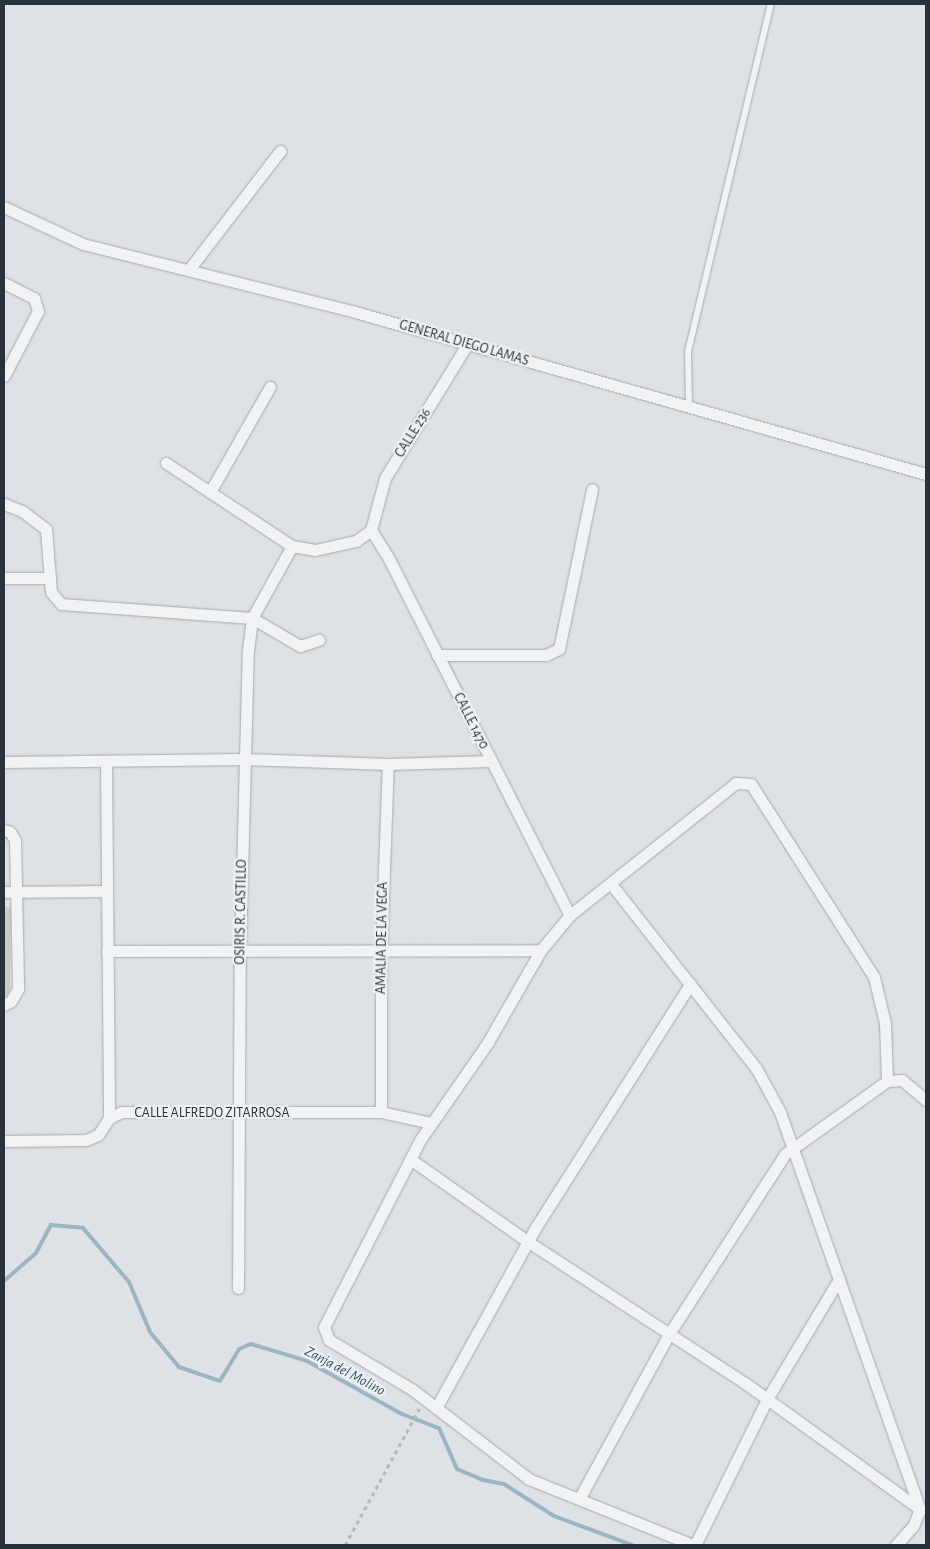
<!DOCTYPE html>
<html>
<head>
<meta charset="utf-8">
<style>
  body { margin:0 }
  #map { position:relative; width:930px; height:1549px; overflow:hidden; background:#dee2e6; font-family:"Alegreya Sans",sans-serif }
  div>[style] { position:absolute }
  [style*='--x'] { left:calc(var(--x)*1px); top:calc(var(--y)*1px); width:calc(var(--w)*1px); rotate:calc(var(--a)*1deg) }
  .green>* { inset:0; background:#c6cec0 }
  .stream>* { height:4px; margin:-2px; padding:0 2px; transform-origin:2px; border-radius:2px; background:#9cb5c2 }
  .path>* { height:2.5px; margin-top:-1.25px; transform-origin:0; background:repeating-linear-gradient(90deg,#b4b8bc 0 4px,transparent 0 8px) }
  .roads { filter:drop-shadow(0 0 1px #a4aaaf) drop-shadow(0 0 1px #a4aaaf) }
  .service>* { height:5.5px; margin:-2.75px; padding:0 2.75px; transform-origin:2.75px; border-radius:2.75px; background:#f0f2f4 }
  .minor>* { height:11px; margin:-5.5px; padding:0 5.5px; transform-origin:5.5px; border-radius:5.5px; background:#f0f2f4 }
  span { translate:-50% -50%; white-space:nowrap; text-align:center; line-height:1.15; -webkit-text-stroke:4.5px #edf1f3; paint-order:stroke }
  .street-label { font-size:14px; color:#29323a }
  .water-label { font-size:15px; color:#385769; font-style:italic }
  .frame { position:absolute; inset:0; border:5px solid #29323a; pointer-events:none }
</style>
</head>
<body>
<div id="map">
  <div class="green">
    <div style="clip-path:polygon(4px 906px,11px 909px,10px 990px,4px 1000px)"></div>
  </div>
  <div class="stream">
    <div style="--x:4;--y:1281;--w:43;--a:-41.2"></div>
    <div style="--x:36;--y:1253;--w:32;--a:-62"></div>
    <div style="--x:51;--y:1225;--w:32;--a:5"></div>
    <div style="--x:83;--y:1228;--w:71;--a:49.6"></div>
    <div style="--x:129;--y:1282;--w:54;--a:67.2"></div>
    <div style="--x:150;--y:1332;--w:45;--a:50.4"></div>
    <div style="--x:179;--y:1367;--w:43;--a:18.9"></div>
    <div style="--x:220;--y:1381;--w:37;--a:-59"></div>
    <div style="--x:239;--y:1349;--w:13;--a:-23"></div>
    <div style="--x:251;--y:1344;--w:59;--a:16.9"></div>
    <div style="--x:307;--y:1361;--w:109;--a:29.2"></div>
    <div style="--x:402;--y:1414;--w:40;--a:21"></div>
    <div style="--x:439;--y:1428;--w:45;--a:66.3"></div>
    <div style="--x:457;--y:1469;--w:28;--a:23"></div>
    <div style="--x:483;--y:1480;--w:21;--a:11"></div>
    <div style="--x:504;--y:1484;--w:59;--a:32.6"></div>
    <div style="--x:554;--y:1516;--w:83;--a:20.4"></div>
  </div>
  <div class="path">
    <div style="--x:345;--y:1545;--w:155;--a:-61.4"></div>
  </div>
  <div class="roads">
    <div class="service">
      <div style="--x:689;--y:407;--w:55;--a:-91"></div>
      <div style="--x:688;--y:352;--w:358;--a:-76.6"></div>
    </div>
    <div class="minor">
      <div style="--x:4;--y:207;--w:87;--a:25.1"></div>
      <div style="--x:83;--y:244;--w:280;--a:14"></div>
      <div style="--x:355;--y:312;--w:594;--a:15.84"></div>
      <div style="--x:190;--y:268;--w:148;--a:-52.4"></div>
      <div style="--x:4;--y:283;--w:34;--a:27"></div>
      <div style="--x:34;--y:298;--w:14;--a:73"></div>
      <div style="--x:38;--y:311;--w:73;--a:117.6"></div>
      <div style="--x:166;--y:463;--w:151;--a:33.4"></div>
      <div style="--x:292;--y:546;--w:23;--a:10"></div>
      <div style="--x:315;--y:550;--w:42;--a:-12.4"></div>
      <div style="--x:356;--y:541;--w:19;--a:-36"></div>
      <div style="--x:371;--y:530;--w:54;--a:-74.9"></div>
      <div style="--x:385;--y:478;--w:158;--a:-58.4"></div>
      <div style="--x:210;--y:492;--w:121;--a:-60.3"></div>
      <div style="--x:4;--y:504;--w:19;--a:21"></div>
      <div style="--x:22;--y:511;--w:30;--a:37"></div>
      <div style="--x:46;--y:529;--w:63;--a:85.5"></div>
      <div style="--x:51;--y:592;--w:16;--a:50"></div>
      <div style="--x:61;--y:604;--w:192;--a:4.2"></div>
      <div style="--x:252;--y:618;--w:56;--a:30.3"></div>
      <div style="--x:300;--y:646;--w:20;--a:-18"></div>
      <div style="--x:371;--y:530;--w:32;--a:58"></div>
      <div style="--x:388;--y:557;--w:402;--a:63.1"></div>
      <div style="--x:4;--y:578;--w:46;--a:0"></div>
      <div style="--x:437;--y:655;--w:109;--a:0"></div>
      <div style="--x:546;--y:655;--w:14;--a:-25"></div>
      <div style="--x:559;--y:649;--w:163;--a:-78.3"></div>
      <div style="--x:4;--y:762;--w:240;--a:-0.7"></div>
      <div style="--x:244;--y:759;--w:144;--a:2"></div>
      <div style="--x:388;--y:764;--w:103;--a:-1.7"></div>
      <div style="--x:106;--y:763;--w:355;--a:89.5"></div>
      <div style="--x:4;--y:830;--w:6;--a:18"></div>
      <div style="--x:10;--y:832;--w:9;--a:58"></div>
      <div style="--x:15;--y:840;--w:149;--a:88.8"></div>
      <div style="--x:18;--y:989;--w:14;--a:120"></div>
      <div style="--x:11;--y:1001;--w:8;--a:150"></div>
      <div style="--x:611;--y:884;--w:234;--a:51.8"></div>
      <div style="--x:756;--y:1068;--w:50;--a:61.4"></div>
      <div style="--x:780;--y:1112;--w:421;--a:70.6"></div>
      <div style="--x:920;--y:1509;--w:18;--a:112"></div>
      <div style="--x:913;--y:1526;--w:25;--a:132"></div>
      <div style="--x:4;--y:892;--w:101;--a:-0.6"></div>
      <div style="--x:107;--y:951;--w:434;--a:-0.1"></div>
      <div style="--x:381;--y:1112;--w:160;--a:-90"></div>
      <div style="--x:381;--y:952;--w:188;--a:-87.9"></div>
      <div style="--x:4;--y:1141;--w:82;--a:-0.7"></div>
      <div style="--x:86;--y:1140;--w:13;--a:-23"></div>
      <div style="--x:98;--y:1135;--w:20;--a:-57"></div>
      <div style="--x:109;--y:1118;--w:14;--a:-25"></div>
      <div style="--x:122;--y:1112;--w:259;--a:0"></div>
      <div style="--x:381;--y:1112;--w:51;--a:12.4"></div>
      <div style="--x:410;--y:1159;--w:143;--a:35"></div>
      <div style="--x:527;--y:1241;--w:260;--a:33.1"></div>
      <div style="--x:745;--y:1383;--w:217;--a:35.8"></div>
      <div style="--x:238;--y:1288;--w:338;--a:-89.7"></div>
      <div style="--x:240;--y:950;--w:299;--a:-88.5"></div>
      <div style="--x:248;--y:651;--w:33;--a:-83"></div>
      <div style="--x:252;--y:618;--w:82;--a:-60.9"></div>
      <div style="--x:436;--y:1408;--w:207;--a:-61.1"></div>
      <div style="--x:536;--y:1227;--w:288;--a:-57.6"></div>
      <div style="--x:579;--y:1499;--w:188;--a:-61.4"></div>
      <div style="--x:669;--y:1334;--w:214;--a:-57.2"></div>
      <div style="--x:785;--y:1154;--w:125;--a:-35.6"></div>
      <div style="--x:887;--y:1081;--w:15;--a:-4"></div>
      <div style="--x:902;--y:1080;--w:31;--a:40"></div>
      <div style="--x:693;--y:1545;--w:177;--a:-158.1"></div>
      <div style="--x:529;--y:1479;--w:146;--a:-142.5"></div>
      <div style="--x:413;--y:1390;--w:98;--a:-149.2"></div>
      <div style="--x:329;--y:1340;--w:14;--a:-111"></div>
      <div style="--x:324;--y:1327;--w:210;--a:-62.8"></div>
      <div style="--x:420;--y:1140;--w:119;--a:-55.2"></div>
      <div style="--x:488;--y:1042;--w:106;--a:-60.1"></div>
      <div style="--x:541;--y:950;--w:45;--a:-50.4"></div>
      <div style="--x:570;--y:915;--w:212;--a:-38.5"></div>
      <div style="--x:736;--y:783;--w:15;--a:4"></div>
      <div style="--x:751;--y:784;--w:229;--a:57.5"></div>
      <div style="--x:874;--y:977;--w:47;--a:76.6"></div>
      <div style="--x:885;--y:1023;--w:58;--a:88"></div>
      <div style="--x:695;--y:1545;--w:163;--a:-63.7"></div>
      <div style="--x:767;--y:1399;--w:140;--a:-59"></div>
    </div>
  </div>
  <div class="street-label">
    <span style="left:464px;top:343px;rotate:16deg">GENERAL DIEGO LAMAS</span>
    <span style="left:413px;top:433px;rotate:-58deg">CALLE 236</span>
    <span style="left:471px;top:721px;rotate:63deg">CALLE 1470</span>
    <span style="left:241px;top:912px;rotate:-89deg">OSIRIS R. CASTILLO</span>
    <span style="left:382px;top:938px;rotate:-89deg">AMALIA DE LA VEGA</span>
    <span style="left:212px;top:1113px">CALLE ALFREDO ZITARROSA</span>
  </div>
  <div class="water-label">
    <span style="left:345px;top:1371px;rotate:28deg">Zanja del Molino</span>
  </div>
  <div class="frame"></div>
</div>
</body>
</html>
